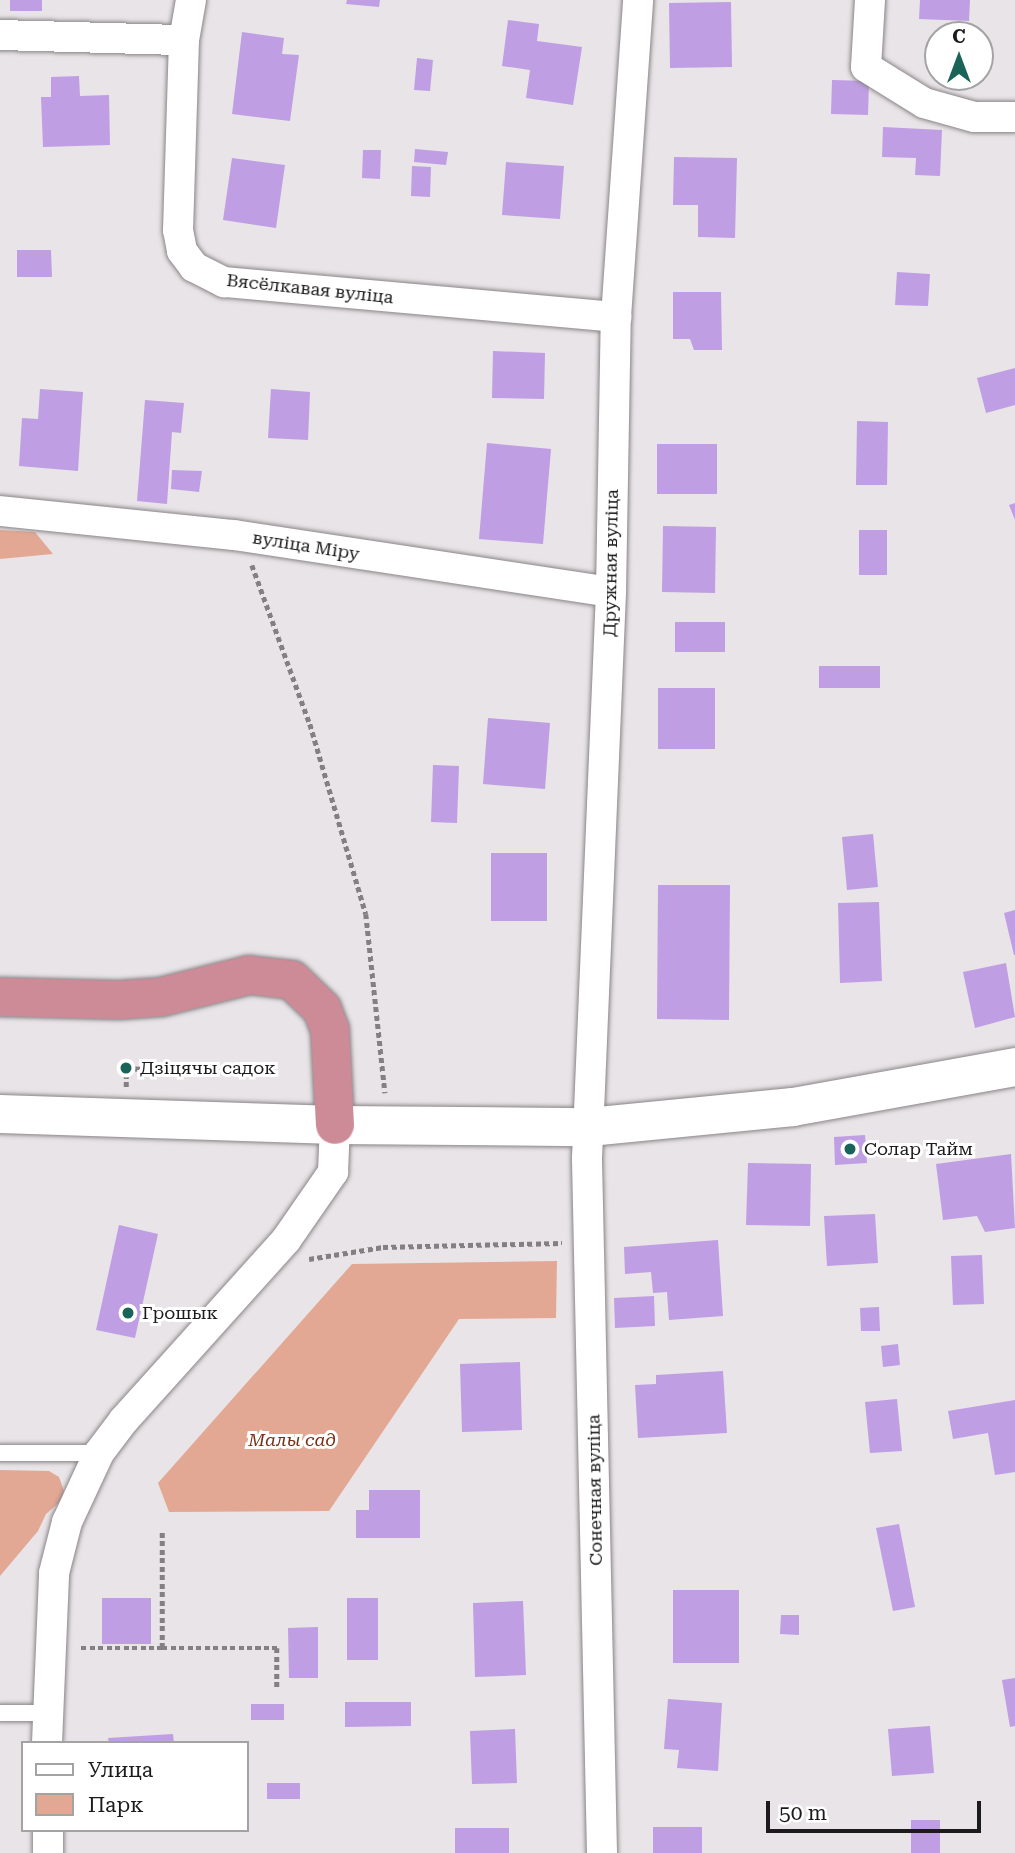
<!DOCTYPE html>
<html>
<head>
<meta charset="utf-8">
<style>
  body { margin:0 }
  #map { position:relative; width:1015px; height:1853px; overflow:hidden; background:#e9e4e7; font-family:"Roboto Serif",serif }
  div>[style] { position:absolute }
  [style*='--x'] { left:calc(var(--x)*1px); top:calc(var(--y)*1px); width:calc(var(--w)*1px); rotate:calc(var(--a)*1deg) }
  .green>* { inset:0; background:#e3a894 }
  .building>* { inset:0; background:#bf9ee3 }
  .path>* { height:4.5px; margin-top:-2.25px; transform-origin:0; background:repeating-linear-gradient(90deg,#838082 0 5px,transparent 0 8.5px) }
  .roads { filter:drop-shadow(0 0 2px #8a8588) drop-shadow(0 0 2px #8a8588) }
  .service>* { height:16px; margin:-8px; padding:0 8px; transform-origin:8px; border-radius:8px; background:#fff }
  .minor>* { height:30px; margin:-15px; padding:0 15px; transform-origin:15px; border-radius:15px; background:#fff }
  .secondary>* { height:38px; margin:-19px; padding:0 19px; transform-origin:19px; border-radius:19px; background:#fff }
  .trunk>* { height:38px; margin:-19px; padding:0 19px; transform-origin:19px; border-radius:19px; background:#cc8b97 }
  .dots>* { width:19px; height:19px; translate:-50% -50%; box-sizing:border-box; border:4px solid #fff; border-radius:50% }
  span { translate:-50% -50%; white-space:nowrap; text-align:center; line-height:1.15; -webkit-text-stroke:6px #fff; paint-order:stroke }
  .street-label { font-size:18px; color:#1c1a1c }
  .poi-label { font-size:18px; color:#1c1a1c }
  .left { translate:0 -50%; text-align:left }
  .park-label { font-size:18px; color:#773016; font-style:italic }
  .legend { position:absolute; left:21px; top:1741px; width:228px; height:91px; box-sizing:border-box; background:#fff; border:2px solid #a4a3a4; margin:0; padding:9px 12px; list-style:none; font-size:21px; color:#1c1a1c }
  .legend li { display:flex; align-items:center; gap:14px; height:35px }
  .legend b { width:35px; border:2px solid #a4a3a4 }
  .north { position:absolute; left:924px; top:21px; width:70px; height:70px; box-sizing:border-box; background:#fff; border:2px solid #a4a3a4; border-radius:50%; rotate:0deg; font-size:19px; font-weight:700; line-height:28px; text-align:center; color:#1c1a1c }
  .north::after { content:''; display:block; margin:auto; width:24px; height:32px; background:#196358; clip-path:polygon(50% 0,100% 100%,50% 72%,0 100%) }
  .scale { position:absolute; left:766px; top:1801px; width:215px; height:32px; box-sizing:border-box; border:4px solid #1c1a1c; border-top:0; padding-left:9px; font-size:21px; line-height:24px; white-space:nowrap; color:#1c1a1c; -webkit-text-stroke:5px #fff; paint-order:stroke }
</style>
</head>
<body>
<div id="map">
  <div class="green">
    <div style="clip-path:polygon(0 530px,35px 532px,53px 554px,0 559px)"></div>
    <div style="clip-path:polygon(557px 1261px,556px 1318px,459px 1319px,329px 1511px,169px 1512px,158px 1483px,352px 1264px)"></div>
    <div style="clip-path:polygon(0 1470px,49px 1471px,59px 1477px,64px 1491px,61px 1501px,46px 1514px,38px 1531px,0 1576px)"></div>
  </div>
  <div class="building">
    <div style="clip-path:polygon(10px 0,42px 0,42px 11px,10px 11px)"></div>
    <div style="clip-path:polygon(347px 0,380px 0,379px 7px,346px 4px)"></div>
    <div style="clip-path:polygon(920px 0,970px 0,969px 21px,919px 19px)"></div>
    <div style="clip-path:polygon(731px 2px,732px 67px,670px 68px,669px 3px)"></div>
    <div style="clip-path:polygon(508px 20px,539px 24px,537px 41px,582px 47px,573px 105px,526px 98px,530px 70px,502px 66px)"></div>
    <div style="clip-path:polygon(242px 32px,284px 38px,282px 54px,299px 55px,290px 121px,232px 114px)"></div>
    <div style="clip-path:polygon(417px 58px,433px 60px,430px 91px,414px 90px)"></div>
    <div style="clip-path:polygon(79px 76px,80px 96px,109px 95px,110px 145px,43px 147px,41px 97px,51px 97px,51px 77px)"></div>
    <div style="clip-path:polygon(832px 80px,869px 81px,868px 115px,831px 114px)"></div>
    <div style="clip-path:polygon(883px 127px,942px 130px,940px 176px,915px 175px,916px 158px,882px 157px)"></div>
    <div style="clip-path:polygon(415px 149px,448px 152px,446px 165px,414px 162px)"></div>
    <div style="clip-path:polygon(363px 150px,381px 150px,380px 179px,362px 178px)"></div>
    <div style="clip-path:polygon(674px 157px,737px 158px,735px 238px,698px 237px,698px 205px,673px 205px)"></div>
    <div style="clip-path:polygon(232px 158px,285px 165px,276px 228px,223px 220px)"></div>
    <div style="clip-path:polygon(506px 162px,564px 166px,560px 219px,502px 215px)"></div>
    <div style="clip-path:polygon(412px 166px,431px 167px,430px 197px,411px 196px)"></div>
    <div style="clip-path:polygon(17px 250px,51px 250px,52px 277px,17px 277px)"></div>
    <div style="clip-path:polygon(897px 272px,930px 274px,928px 306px,895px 305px)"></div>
    <div style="clip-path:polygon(673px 292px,721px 292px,722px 350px,694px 350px,690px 339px,673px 339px)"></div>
    <div style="clip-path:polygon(493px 351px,545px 353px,544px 399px,492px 398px)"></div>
    <div style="clip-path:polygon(1015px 368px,1015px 405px,986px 413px,977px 378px)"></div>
    <div style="clip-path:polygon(40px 389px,83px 392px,78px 471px,19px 466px,22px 418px,38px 419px)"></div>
    <div style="clip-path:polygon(271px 389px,310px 392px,308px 440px,268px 438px)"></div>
    <div style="clip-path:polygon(145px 400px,184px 403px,181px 433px,172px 432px,167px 504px,137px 501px)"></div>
    <div style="clip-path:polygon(857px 421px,888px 422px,887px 485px,856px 485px)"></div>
    <div style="clip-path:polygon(487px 443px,551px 449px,543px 544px,479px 539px)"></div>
    <div style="clip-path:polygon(657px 444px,717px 444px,717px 494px,657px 494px)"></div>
    <div style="clip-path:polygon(172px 470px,202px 471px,199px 492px,171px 489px)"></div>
    <div style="clip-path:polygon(1015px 503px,1015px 520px,1009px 505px)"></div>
    <div style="clip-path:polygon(663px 526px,716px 527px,715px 593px,662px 592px)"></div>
    <div style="clip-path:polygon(859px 530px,887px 530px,887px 575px,859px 575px)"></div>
    <div style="clip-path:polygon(675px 622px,725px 622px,725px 652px,675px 652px)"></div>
    <div style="clip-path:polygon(819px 666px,880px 666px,880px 688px,819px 688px)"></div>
    <div style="clip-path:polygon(658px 688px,715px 688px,715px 749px,658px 749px)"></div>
    <div style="clip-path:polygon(488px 718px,550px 723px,545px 789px,483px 784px)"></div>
    <div style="clip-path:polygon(433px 765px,459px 766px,457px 823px,431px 822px)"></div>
    <div style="clip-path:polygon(873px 834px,878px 887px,847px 890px,842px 837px)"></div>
    <div style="clip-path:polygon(491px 853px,547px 853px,547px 921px,491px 921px)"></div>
    <div style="clip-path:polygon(658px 885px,730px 885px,729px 1020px,657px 1019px)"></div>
    <div style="clip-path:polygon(879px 902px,882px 981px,840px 983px,838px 903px)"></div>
    <div style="clip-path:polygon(1015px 910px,1015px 955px,1014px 955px,1004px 913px)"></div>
    <div style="clip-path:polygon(1006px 963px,1015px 1017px,975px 1028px,963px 972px)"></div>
    <div style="clip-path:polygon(865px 1135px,867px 1163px,835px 1165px,834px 1137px)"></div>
    <div style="clip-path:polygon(1011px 1154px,1015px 1228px,985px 1232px,977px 1216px,943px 1220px,936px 1164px)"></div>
    <div style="clip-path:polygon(748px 1163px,811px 1164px,810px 1226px,746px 1225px)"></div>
    <div style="clip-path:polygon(875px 1214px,878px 1263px,827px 1266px,824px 1216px)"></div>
    <div style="clip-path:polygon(119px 1225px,158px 1234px,135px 1338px,96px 1330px)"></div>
    <div style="clip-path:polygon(718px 1240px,723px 1316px,669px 1320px,667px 1292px,653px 1293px,651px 1272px,625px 1274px,624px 1247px)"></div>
    <div style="clip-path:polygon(982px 1255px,984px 1304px,953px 1305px,951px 1256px)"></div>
    <div style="clip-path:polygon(654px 1296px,655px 1326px,615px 1328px,614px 1298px)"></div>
    <div style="clip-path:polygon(879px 1307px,880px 1331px,861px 1331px,860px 1308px)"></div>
    <div style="clip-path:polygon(898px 1344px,900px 1365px,883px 1367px,881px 1346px)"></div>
    <div style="clip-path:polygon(520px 1362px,522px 1430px,462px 1432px,460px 1364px)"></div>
    <div style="clip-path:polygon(723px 1371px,727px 1433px,638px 1438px,635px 1385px,656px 1384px,656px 1375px)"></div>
    <div style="clip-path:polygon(897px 1399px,902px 1451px,870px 1453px,865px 1402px)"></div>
    <div style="clip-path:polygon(1015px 1400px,1015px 1472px,995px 1475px,988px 1433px,953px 1439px,948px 1411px)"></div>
    <div style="clip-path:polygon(369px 1490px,420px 1490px,420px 1538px,356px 1538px,356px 1510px,369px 1510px)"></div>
    <div style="clip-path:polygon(899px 1524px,915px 1607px,893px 1611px,876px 1528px)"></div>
    <div style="clip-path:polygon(673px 1590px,739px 1590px,739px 1663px,673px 1663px)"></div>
    <div style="clip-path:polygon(102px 1598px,151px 1598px,151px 1644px,102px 1644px)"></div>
    <div style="clip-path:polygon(347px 1598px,378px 1598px,378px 1660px,347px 1660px)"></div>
    <div style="clip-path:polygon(523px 1601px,526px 1675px,475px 1677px,473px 1603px)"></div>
    <div style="clip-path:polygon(781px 1615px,799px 1615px,799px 1635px,780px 1634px)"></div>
    <div style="clip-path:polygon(318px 1627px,318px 1678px,289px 1678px,288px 1628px)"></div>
    <div style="clip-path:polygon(1015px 1678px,1015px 1726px,1010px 1727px,1002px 1680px)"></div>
    <div style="clip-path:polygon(668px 1699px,722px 1703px,718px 1771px,677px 1768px,679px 1750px,664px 1749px)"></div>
    <div style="clip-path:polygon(345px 1702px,411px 1702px,411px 1726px,345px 1727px)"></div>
    <div style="clip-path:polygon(251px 1704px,284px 1704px,284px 1720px,251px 1720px)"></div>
    <div style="clip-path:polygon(930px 1726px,934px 1773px,892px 1776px,888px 1729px)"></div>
    <div style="clip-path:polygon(515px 1729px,517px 1783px,472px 1784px,470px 1731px)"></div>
    <div style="clip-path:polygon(173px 1734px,174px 1743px,109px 1743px,108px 1738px)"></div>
    <div style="clip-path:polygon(267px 1783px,300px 1783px,300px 1799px,267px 1799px)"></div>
    <div style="clip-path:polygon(911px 1820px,940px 1820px,940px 1853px,911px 1853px)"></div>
    <div style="clip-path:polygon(653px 1827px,702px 1827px,702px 1853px,653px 1853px)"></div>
    <div style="clip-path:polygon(455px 1828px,509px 1828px,509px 1853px,455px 1853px)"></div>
  </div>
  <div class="path">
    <div style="--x:252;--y:565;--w:169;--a:70"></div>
    <div style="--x:310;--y:724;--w:198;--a:73.6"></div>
    <div style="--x:366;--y:914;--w:180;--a:83.9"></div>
    <div style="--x:126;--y:1087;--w:19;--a:-90"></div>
    <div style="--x:126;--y:1068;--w:37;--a:3"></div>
    <div style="--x:309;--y:1259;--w:75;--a:-9.2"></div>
    <div style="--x:383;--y:1247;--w:179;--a:-1.3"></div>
    <div style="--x:81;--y:1648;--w:81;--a:0"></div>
    <div style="--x:162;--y:1648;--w:119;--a:-90"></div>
    <div style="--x:162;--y:1648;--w:115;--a:0"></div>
    <div style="--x:277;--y:1648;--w:39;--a:90"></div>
  </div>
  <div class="roads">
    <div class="service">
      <div style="--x:0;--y:1453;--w:99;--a:0"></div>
      <div style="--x:0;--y:1713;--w:47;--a:0"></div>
    </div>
    <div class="minor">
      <div style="--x:191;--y:0;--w:41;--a:99.9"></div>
      <div style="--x:184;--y:40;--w:190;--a:91.8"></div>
      <div style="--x:178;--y:230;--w:21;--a:79"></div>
      <div style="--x:182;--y:251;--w:20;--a:53"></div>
      <div style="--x:194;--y:267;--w:34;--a:27"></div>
      <div style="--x:224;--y:282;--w:394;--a:5.1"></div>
      <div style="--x:870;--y:0;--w:67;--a:93.4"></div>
      <div style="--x:866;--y:67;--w:68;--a:31.8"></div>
      <div style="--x:924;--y:103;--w:52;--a:15.6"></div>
      <div style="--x:974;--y:117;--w:41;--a:0"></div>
      <div style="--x:0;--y:35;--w:184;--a:1.6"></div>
      <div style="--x:0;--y:511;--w:235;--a:5.9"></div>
      <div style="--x:234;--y:535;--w:381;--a:8.6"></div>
      <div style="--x:47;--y:1743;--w:170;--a:-87.6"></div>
      <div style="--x:54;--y:1573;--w:53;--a:-75.7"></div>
      <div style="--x:67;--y:1522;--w:76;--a:-65.1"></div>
      <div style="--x:99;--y:1453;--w:41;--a:-52.9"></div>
      <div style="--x:124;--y:1420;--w:242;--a:-48"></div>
      <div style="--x:286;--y:1240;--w:83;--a:-55.3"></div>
      <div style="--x:333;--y:1172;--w:47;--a:-87.6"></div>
      <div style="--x:48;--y:1830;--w:23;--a:90"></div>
      <div style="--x:602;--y:1853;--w:695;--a:-91.24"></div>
      <div style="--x:587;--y:1158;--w:567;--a:-87.57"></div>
      <div style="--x:611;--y:592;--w:275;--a:-89"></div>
      <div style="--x:616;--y:317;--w:318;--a:-86"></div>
    </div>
    <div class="secondary">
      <div style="--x:0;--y:1114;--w:335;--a:1.9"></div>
      <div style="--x:335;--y:1125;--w:254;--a:0.5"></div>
      <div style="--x:589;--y:1127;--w:205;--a:-5.6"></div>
      <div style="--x:793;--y:1107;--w:226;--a:-10.2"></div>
    </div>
    <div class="trunk">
      <div style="--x:0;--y:997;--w:119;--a:1.4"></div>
      <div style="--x:119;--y:1000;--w:42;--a:-4.1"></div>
      <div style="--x:161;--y:997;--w:91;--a:-14"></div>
      <div style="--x:249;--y:975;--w:43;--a:6.6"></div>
      <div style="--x:292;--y:980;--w:42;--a:44"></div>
      <div style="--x:322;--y:1009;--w:22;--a:69"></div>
      <div style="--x:330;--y:1030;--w:95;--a:87"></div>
    </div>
  </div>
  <div class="dots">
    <div style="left:126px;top:1068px;background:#196358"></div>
    <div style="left:850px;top:1149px;background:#196358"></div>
    <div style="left:128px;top:1313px;background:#196358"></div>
  </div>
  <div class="street-label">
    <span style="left:310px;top:289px;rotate:6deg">Вясёлкавая вуліца</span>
    <span style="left:306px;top:546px;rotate:9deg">вуліца Міру</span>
    <span style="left:611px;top:563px;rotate:-89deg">Дружная вуліца</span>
    <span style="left:595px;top:1490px;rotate:-91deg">Сонечная вуліца</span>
  </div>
  <div class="poi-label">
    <span class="left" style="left:140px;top:1068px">Дзіцячы садок</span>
    <span class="left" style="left:864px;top:1149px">Солар Тайм</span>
    <span class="left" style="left:142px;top:1313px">Грошык</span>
  </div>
  <div class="park-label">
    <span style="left:292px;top:1440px">Малы сад</span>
  </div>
  <ul class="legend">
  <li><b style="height:9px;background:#fff"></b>Улица</li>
  <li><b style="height:19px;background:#e3a894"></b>Парк</li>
  </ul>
  <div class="north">С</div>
  <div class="scale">50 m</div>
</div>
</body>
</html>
